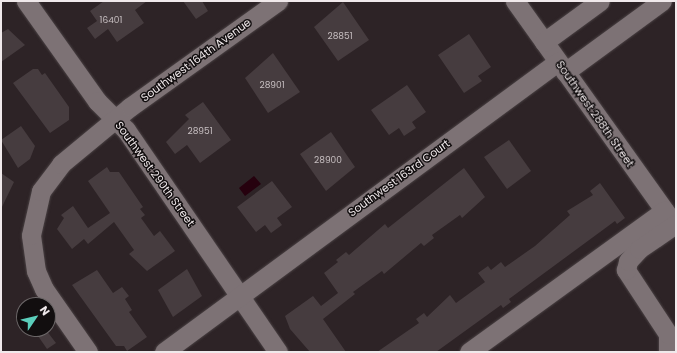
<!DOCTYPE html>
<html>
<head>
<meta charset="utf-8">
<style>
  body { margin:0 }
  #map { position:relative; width:677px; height:353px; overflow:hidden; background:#2d2326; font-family:Poppins,sans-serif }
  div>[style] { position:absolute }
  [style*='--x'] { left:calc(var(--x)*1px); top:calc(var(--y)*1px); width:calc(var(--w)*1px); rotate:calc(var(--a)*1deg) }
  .water>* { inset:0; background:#26010e }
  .building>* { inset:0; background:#463c3f }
  .roads { filter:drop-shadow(0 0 1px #4a4244) drop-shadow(0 0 1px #4a4244) }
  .minor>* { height:19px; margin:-9.5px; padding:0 9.5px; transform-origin:9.5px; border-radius:9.5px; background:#7d7275 }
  span { translate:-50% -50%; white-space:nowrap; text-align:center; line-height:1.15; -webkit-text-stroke:3px #120e0f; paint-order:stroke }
  .number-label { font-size:9px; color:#c6bec0 }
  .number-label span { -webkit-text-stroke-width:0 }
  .street-label { font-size:11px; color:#f0e9eb }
  .frame { position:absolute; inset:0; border:2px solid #f0e9eb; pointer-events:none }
  .north { position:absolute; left:16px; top:297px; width:40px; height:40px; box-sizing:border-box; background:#120e0f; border:1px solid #6b6667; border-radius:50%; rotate:55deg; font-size:11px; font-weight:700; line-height:16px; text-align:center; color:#f0e9eb }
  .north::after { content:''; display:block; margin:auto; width:14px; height:18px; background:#5bcebb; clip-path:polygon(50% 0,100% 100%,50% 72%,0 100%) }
</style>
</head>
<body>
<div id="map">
  <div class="water">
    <div style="clip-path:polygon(254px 176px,261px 184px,245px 196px,239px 188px)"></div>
  </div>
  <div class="building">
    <div style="clip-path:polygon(104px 1px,147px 1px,135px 10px,144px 23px,117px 42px,108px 29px,95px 39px,87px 28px,97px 21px,90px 11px)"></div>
    <div style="clip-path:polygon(183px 1px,202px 1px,208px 11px,196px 19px)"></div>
    <div style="clip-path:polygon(343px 2px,369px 40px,338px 61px,314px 27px)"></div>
    <div style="clip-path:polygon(8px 29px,25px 45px,1px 62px,1px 33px)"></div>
    <div style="clip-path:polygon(469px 34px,491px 67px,478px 76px,482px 81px,464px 93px,438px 55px)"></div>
    <div style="clip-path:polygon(273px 53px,300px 92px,268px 113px,245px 78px)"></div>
    <div style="clip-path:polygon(33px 69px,38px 69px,42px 75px,45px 73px,69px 107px,69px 120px,50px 133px,13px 83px)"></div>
    <div style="clip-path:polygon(407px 85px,426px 112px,412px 122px,416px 128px,404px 136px,399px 128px,389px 135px,371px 110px)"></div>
    <div style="clip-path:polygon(203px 102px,231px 140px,200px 163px,187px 145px,175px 154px,166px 142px,189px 119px,185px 115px)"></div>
    <div style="clip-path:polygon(21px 126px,35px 146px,30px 159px,18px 168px,1px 140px)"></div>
    <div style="clip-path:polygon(331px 132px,355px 167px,326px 191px,300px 154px)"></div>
    <div style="clip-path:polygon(509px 140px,531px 171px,507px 189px,484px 157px)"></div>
    <div style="clip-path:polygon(107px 167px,110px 172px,119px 172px,143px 207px,140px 209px,145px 215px,141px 218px,154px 236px,160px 231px,175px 251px,147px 271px,129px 254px,134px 250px,114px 222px,88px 244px,84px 239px,72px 249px,57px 229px,64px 218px,61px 215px,73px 206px,88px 228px,110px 213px,88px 181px)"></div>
    <div style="clip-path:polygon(464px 168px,485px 197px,462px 218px,460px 215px,432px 235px,434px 238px,424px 246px,421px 243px,384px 274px,382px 271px,353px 292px,355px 294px,323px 319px,346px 352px,310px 352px,290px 329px,285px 316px,313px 296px,321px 306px,338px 293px,324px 273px,338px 262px,336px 260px,346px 252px,349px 255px,385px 224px,388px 228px)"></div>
    <div style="clip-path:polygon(1px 173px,14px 182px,1px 209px)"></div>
    <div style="clip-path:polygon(272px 181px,292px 207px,277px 218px,282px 225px,271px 233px,265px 225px,256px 232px,237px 207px)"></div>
    <div style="clip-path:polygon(600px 183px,625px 218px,617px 224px,615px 221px,509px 299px,511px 302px,503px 308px,501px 305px,436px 352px,377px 352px,419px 323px,416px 319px,424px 313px,427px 317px,450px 295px,456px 303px,485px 282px,478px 273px,488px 266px,491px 270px,501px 262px,505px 267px,535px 246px,570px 215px,567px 211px,593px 195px,590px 191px)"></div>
    <div style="clip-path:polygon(187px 269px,202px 296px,173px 317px,158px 290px)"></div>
    <div style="clip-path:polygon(97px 270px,113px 293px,122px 287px,129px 296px,125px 299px,132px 310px,129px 312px,147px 337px,127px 351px,124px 346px,116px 346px,72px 285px)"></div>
    <div style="clip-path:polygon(46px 330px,56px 343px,47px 349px,38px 336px)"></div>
  </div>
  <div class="roads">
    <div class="minor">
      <div style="--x:26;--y:1;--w:123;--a:54.6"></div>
      <div style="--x:97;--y:101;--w:41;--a:45"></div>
      <div style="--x:126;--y:130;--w:269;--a:55.6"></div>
      <div style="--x:515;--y:1;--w:277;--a:54.5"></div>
      <div style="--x:544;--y:42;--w:69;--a:-36.2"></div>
      <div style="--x:565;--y:72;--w:120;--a:-36.2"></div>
      <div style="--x:88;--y:352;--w:77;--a:-124.9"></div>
      <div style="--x:44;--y:289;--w:20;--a:-114"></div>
      <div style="--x:36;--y:271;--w:36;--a:-98"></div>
      <div style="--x:31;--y:235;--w:45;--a:-77.2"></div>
      <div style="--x:41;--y:191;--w:34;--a:-53"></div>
      <div style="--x:61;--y:164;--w:89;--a:-39.6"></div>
      <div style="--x:130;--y:107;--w:182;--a:-35.6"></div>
      <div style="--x:164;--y:352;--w:489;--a:-36.4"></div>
      <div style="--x:469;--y:352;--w:241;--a:-35.9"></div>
      <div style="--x:668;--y:352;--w:18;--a:-90"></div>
      <div style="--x:668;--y:334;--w:77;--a:-123.3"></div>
      <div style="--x:626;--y:270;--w:9;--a:-77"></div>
      <div style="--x:628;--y:261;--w:16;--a:-47"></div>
      <div style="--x:639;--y:249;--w:42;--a:-34.4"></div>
    </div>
  </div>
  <div class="number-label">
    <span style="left:111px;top:20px">16401</span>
    <span style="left:340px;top:36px">28851</span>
    <span style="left:272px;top:85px">28901</span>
    <span style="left:200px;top:131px">28951</span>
    <span style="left:328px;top:160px">28900</span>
  </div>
  <div class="street-label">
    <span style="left:196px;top:60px;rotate:-36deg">Southwest 164th Avenue</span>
    <span style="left:595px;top:114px;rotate:55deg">Southwest 288th Street</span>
    <span style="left:155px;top:174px;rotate:54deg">Southwest 290th Street</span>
    <span style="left:399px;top:178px;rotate:-36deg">Southwest 163rd Court</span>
  </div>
  <div class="frame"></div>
  <div class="north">N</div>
</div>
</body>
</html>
